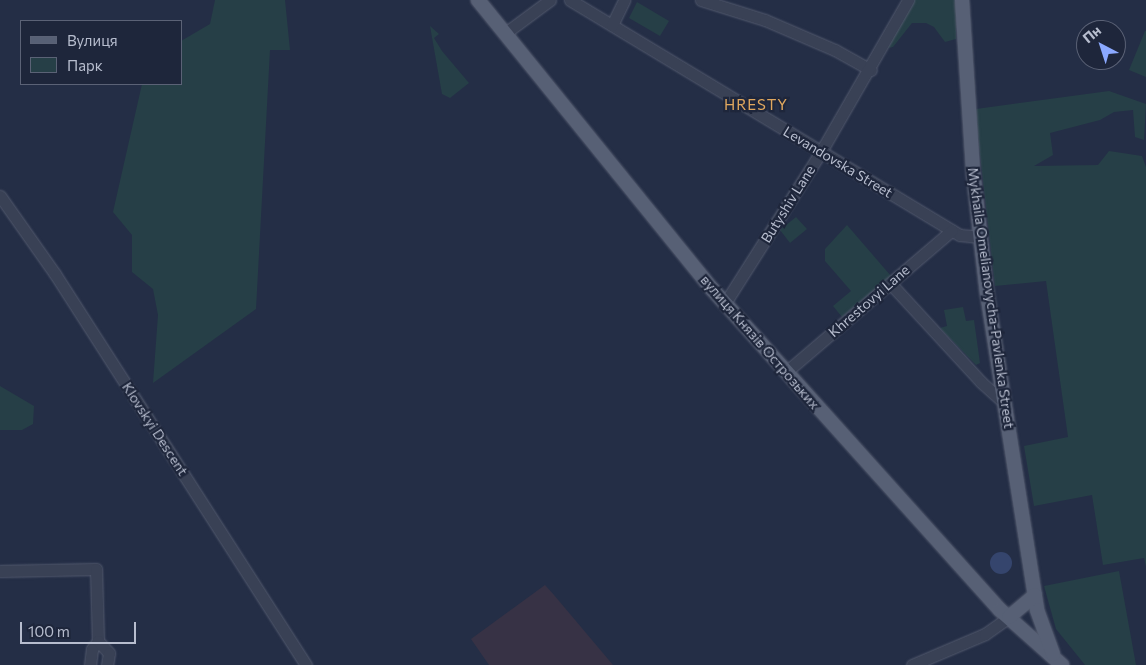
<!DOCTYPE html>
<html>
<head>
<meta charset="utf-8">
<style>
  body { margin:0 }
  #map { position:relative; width:1146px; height:665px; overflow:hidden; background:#242e46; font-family:Commissioner,sans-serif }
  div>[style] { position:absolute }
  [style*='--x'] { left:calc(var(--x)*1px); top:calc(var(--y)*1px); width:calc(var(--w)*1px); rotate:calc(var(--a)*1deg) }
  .medical>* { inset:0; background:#373245 }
  .green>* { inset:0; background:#263f47 }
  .water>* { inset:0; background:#35456d }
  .round { border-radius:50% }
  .roads { filter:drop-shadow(0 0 1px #52596d) drop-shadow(0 0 1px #52596d) }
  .minor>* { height:11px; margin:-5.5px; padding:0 5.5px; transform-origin:5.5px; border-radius:5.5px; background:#394155 }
  .major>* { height:14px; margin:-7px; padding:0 7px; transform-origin:7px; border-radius:7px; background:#576075 }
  span { translate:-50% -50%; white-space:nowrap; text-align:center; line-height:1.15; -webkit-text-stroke:4.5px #1e263b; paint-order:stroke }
  .street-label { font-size:14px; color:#b7bdce }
  .neighbourhood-label { font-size:15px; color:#e1a85f; letter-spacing:1px }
  .legend { position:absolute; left:20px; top:20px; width:162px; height:65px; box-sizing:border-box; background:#1e263b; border:1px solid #5b6276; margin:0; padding:6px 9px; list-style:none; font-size:15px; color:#b7bdce }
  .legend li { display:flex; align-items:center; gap:10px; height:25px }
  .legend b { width:25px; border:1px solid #5b6276 }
  .north { position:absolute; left:1076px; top:20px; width:50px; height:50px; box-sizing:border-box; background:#1e263b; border:1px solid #5b6276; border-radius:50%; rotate:320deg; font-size:14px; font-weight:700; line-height:20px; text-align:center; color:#b7bdce }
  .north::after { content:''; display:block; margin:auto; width:18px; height:22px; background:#8ba9ff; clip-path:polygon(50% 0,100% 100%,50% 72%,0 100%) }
  .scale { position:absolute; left:20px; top:622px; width:116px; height:22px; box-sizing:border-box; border:2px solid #b7bdce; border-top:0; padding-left:6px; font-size:15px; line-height:18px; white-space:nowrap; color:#b7bdce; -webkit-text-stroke:4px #1e263b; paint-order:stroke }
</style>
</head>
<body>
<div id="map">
  <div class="medical">
    <div style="clip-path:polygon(545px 585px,554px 595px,613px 665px,489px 665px,471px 639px)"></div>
  </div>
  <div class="green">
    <div style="clip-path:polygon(215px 0,285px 0,290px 50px,270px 50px,256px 309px,153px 383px,158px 315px,153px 289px,132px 272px,132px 235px,113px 212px,142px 84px,181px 84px,181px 41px,210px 24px)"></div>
    <div style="clip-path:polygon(912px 0,957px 0,956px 39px,945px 42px,934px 27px,926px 23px,912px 23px,893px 47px,888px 48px)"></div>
    <div style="clip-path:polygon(637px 2px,669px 21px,660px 36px,629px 18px)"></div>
    <div style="clip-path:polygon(430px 26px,439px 34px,434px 38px,442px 51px,469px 83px,450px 98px,442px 94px)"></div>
    <div style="clip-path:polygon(1145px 31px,1146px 31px,1146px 77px,1129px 70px)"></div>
    <div style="clip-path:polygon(1109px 91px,1146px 104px,1144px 140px,1135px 137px,1133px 110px,1114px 112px,1100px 120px,1050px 133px,1053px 155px,1034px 166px,1098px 165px,1109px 151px,1142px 156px,1146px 167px,1146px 567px,1144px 558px,1103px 565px,1092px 495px,1034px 506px,1024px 446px,1068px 437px,1046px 281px,995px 286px,977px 128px,976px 109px)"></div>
    <div style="clip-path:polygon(796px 217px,807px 229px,790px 243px,780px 230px)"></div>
    <div style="clip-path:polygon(847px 225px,891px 276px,842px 317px,833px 306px,851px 291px,825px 261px,825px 249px)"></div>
    <div style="clip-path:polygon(963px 307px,966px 321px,974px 320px,980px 363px,976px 365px,940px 328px,947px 326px,944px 310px)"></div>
    <div style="clip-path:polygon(0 386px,34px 406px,33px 424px,22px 430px,0 430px)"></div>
    <div style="clip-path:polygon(1119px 571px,1136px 665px,1085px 665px,1056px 629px,1044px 586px)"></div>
  </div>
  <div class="water">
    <div class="round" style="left:990px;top:552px;width:22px;height:22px"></div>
  </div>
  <div class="roads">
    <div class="minor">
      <div style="--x:570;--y:0;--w:455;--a:31.1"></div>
      <div style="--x:960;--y:235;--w:20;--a:6"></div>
      <div style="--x:701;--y:0;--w:67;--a:17.4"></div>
      <div style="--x:765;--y:20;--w:76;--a:23.2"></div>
      <div style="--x:835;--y:50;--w:41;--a:29.1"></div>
      <div style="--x:612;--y:25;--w:28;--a:-64"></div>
      <div style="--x:504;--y:34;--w:57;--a:-36.5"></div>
      <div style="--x:0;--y:196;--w:95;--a:54.8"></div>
      <div style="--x:55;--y:274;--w:465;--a:57.3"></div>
      <div style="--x:890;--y:283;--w:134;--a:47.4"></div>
      <div style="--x:981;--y:382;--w:31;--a:42"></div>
      <div style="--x:725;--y:303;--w:175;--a:-57.6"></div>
      <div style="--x:819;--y:155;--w:179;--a:-60.1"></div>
      <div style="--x:786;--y:372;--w:218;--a:-40.5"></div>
      <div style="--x:0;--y:571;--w:96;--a:-1.2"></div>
      <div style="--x:96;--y:569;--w:72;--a:88.4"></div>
      <div style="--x:98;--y:641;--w:10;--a:127"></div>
      <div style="--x:92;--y:649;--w:16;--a:97"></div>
      <div style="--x:98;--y:641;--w:16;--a:47"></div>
      <div style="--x:109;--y:653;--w:12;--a:99"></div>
      <div style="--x:912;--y:665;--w:79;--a:-23"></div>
      <div style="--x:985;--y:634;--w:29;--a:-35"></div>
    </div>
    <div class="major">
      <div style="--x:478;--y:0;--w:372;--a:51"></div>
      <div style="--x:712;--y:289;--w:431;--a:48.1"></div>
      <div style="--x:1000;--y:610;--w:83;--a:41.6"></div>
      <div style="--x:962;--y:0;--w:171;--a:86.3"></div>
      <div style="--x:973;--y:171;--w:123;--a:83.5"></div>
      <div style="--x:987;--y:293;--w:321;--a:81"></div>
      <div style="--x:1037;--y:610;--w:47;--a:70"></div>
      <div style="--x:1009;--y:617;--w:34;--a:-40"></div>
    </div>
  </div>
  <div class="street-label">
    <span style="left:838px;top:162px;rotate:31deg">Levandovska Street</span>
    <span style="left:788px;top:204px;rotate:-58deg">Butyshiv Lane</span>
    <span style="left:991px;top:298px;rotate:82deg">Mykhaila Omelianovycha-Pavlenka Street</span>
    <span style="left:869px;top:301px;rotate:-41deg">Khrestovyi Lane</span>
    <span style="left:760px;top:342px;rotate:49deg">вулиця Князів Острозьких</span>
    <span style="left:155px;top:429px;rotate:57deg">Klovskyi Descent</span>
  </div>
  <div class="neighbourhood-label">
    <span style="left:756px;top:105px">HRESTY</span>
  </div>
  <ul class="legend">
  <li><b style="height:6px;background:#576075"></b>Вулиця</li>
  <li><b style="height:14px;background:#263f47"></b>Парк</li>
  </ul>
  <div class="north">Пн</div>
  <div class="scale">100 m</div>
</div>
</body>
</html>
